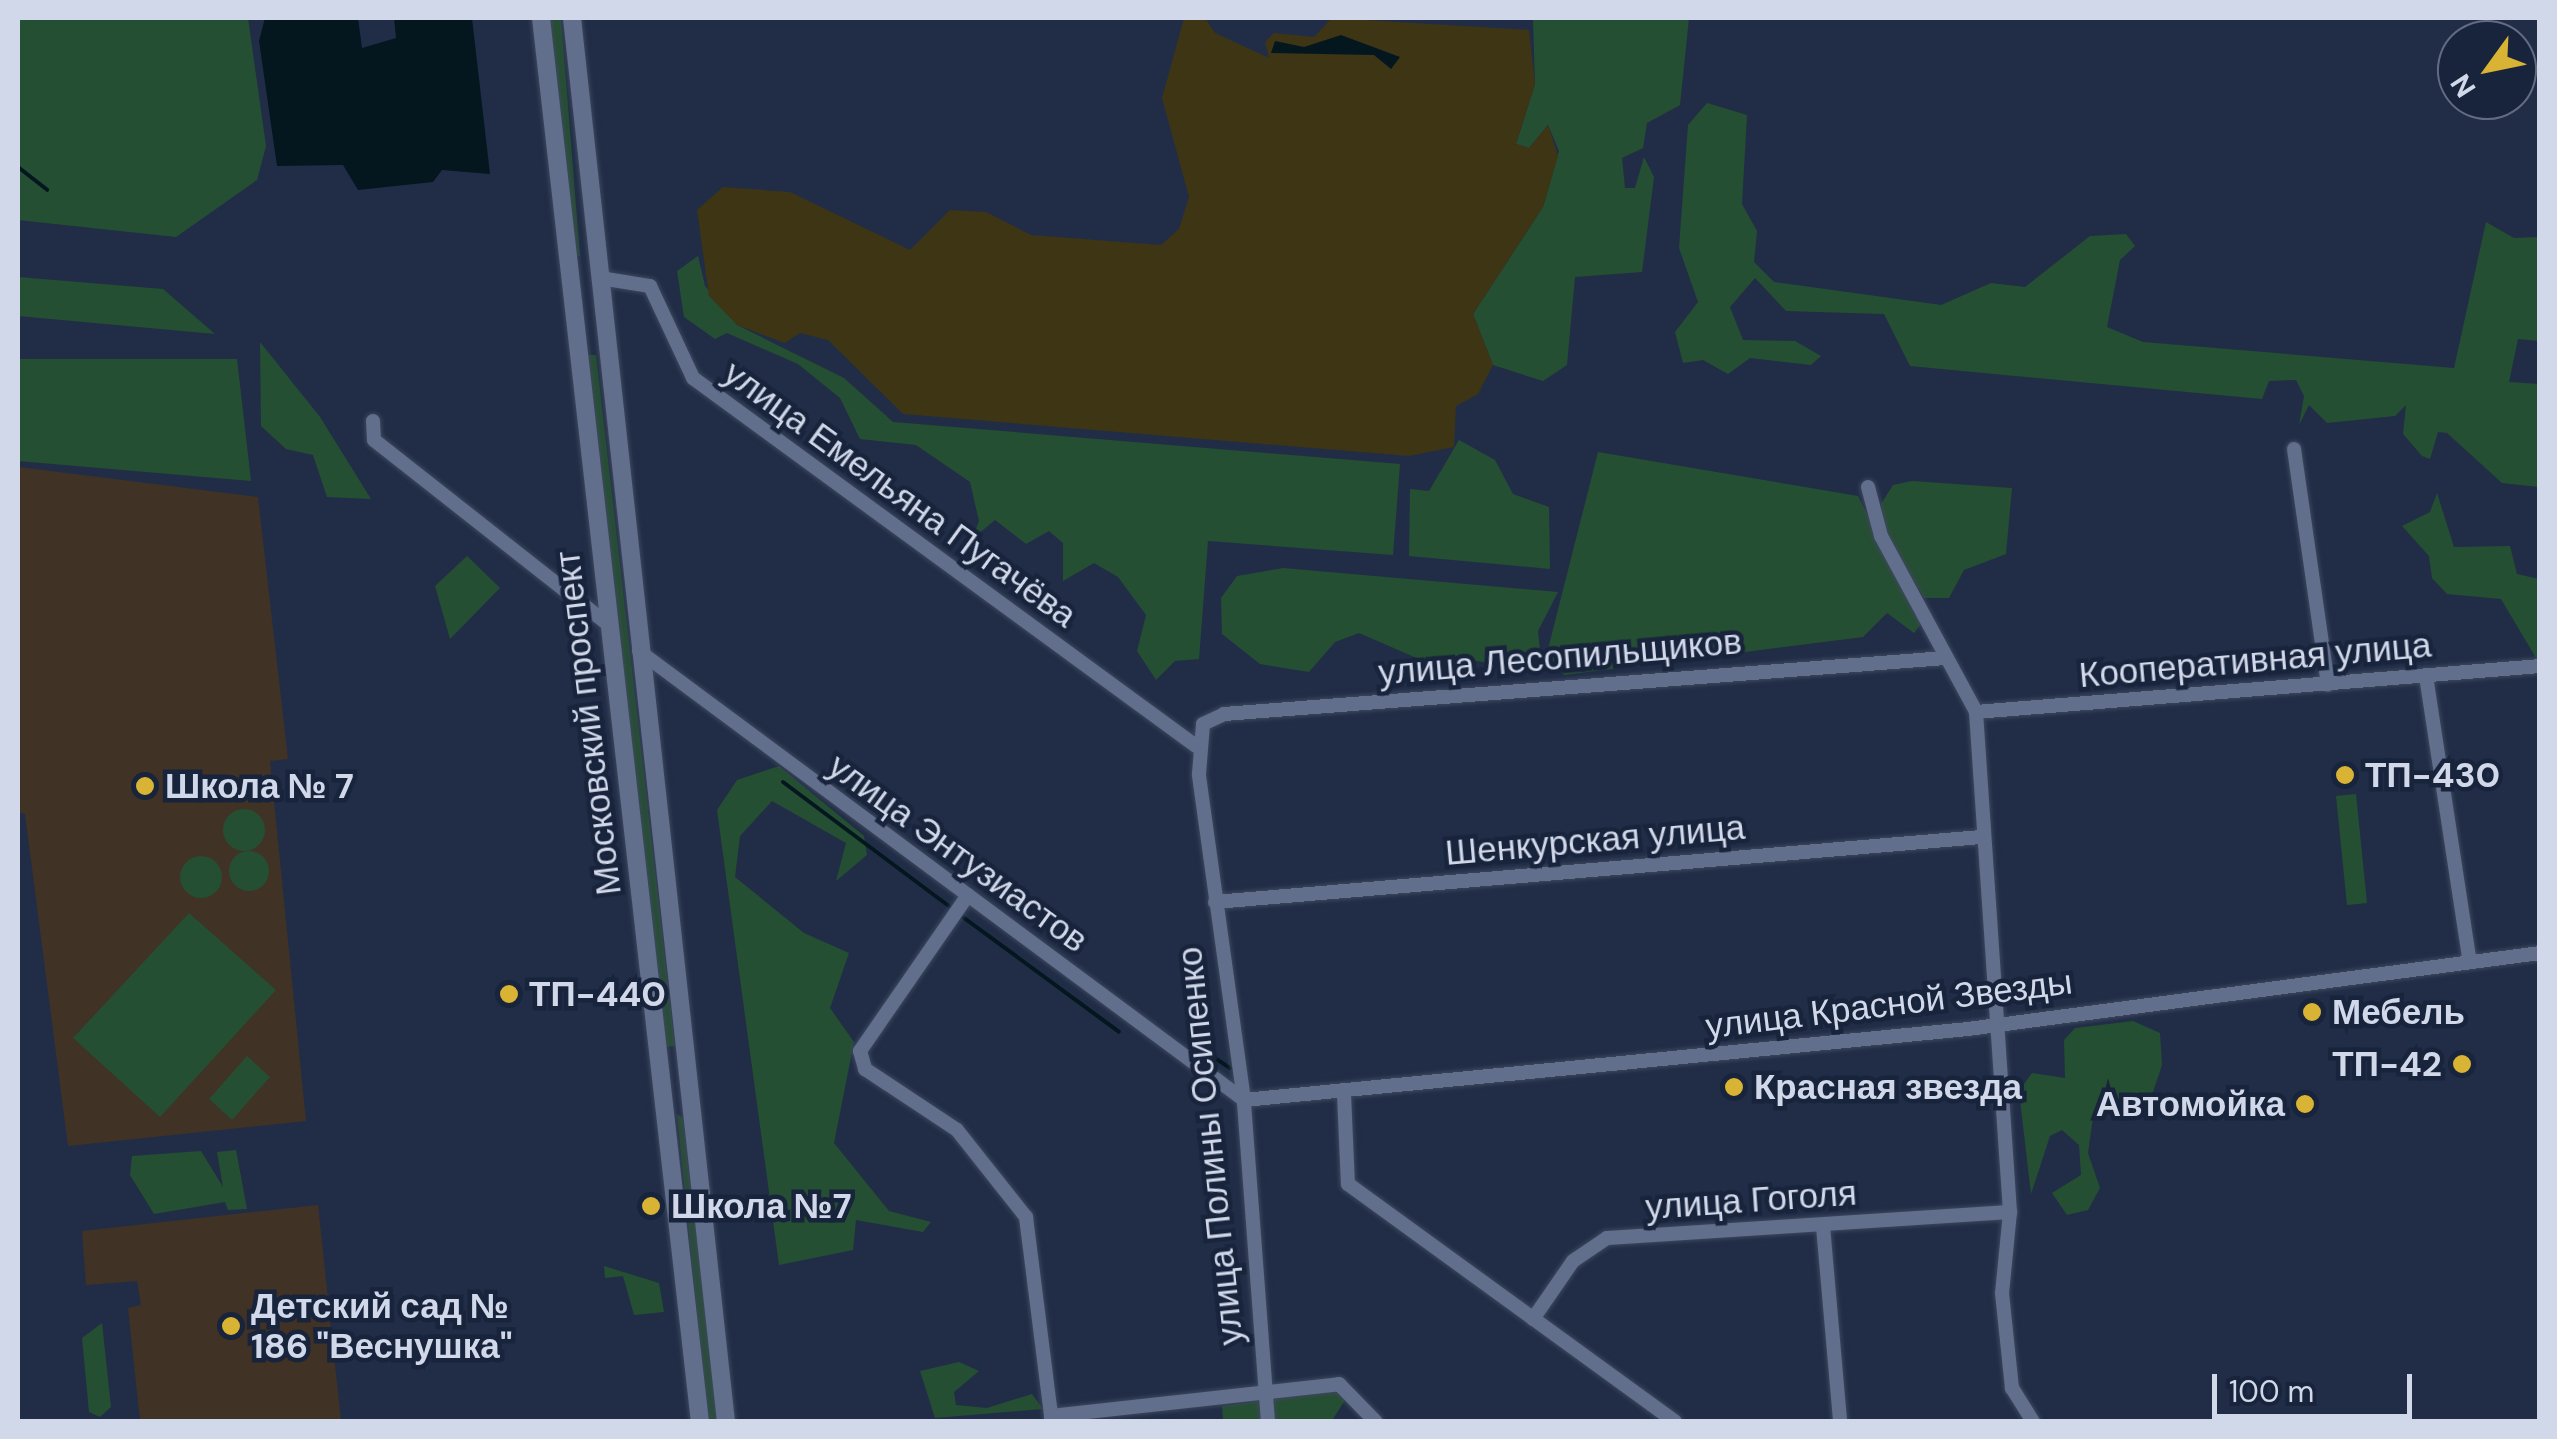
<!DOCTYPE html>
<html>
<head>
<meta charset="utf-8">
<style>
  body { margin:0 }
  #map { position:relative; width:2557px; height:1439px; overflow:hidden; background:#212d47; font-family:"DM Sans",sans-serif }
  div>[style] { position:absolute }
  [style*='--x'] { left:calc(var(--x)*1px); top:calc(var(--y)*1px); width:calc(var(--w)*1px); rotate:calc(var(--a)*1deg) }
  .education>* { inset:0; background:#403225 }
  .green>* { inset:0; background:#254f32 }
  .round { border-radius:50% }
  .sand>* { inset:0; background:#3d3514 }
  .water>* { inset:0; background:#04171f }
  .stream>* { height:4px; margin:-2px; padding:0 2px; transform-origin:2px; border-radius:2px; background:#04171f }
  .roads { filter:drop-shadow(0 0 2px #3d475d) drop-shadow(0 0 2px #3d475d) }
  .street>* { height:14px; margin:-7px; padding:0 7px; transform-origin:7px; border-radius:7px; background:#616f8d }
  .secondary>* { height:18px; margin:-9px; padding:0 9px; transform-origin:9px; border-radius:9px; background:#616f8d }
  .dots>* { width:28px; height:28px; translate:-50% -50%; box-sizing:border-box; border:5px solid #18233c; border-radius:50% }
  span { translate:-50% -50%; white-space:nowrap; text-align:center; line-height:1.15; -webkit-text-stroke:9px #18233c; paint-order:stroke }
  .street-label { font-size:35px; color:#d0d8e9 }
  .poi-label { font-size:35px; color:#d0d8e9; font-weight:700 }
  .left { translate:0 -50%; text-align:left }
  .right { translate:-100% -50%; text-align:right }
  .frame { position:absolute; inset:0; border:20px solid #d0d8e9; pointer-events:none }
  .north { position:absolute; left:2437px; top:20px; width:100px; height:100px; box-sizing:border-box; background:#18233c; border:2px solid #626b81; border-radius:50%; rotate:237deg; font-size:28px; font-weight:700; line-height:40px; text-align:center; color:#d0d8e9 }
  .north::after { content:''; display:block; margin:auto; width:35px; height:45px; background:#d9b334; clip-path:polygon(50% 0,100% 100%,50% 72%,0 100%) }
  .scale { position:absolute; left:2212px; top:1374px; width:200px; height:45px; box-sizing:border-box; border:5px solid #d0d8e9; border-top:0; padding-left:12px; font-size:30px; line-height:35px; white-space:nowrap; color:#d0d8e9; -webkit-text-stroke:8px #18233c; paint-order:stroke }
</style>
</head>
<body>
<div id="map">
  <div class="education">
    <div style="clip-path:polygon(19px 467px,258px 497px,288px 759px,270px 761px,306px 1121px,68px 1146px,25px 814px,18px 812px)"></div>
    <div style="clip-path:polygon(318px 1205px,341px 1421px,140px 1421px,128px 1308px,141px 1305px,137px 1281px,86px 1285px,82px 1231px)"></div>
  </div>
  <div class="green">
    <div style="clip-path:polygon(18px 18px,248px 18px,266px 146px,257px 180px,176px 237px,18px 220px)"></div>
    <div style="clip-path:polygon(547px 18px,561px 18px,580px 256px,576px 256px)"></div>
    <div style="clip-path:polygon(1533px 18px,1689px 18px,1680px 105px,1647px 123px,1643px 148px,1622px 158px,1625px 188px,1635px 188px,1644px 157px,1654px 177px,1642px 272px,1575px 277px,1567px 365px,1543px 381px,1493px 365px,1473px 314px,1543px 207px,1559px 151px,1548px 125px,1529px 148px,1516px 144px,1535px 84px)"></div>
    <div style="clip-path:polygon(1707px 103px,1747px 115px,1742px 204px,1757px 231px,1754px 262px,1774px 282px,1941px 305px,1991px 283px,2025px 287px,2090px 236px,2126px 234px,2135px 246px,2120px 260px,2107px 327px,2143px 342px,2454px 368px,2486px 222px,2514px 238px,2539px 237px,2539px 341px,2518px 339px,2509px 382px,2539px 384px,2539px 487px,2502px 483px,2447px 433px,2438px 432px,2430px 459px,2422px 456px,2403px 434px,2406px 405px,2395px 416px,2327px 423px,2309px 405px,2299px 425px,2304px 396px,2296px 380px,2269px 381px,2262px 399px,1910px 366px,1884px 314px,1786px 311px,1755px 278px,1730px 307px,1743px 340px,1795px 341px,1821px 356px,1811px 365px,1750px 358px,1728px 374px,1703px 360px,1683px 363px,1675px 332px,1698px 302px,1679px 248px,1688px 125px)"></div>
    <div style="clip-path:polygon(698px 256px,705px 286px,737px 325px,844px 378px,893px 422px,1400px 464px,1393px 555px,1208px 541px,1199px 659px,1175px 661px,1156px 680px,1137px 651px,1146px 615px,1118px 577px,1094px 563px,1063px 581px,1063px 543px,1049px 531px,1026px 544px,995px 520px,972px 539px,979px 521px,970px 482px,916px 445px,860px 439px,840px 398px,798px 364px,727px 333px,715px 339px,684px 317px,677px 271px)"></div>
    <div style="clip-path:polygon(18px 277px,163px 289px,215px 334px,18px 316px)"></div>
    <div style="clip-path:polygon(260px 342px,320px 417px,371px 499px,327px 497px,313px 455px,286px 449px,261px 426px)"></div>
    <div style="clip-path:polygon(586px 355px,596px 355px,675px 1046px,665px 1047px)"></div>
    <div style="clip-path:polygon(18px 359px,237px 359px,251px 481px,18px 461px)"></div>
    <div style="clip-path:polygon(1459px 440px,1495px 460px,1513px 494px,1549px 507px,1550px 569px,1409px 556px,1410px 489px,1429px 491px)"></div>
    <div style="clip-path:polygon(1598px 452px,1858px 496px,1922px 623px,1914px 633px,1887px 613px,1863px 637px,1564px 675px,1547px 653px)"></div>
    <div style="clip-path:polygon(1912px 481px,2012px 488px,2006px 554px,1964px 570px,1949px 598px,1924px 598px,1883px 528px,1881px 504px,1893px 485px)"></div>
    <div style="clip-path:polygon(2437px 493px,2454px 547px,2510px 546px,2517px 574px,2539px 579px,2539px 663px,2501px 599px,2447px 594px,2432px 578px,2429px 556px,2402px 526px,2430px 512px)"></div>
    <div style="clip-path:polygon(467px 556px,500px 588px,450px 639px,435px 586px)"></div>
    <div style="clip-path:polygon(1283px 568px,1558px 592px,1538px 631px,1542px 671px,1477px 661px,1442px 669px,1359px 633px,1335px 642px,1309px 672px,1260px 664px,1222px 634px,1221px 598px,1237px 576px)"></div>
    <div style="clip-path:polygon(779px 766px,864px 836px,867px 855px,836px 881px,846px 843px,772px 801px,740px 836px,735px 877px,804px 933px,849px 953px,830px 1008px,854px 1042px,834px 1143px,889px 1211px,931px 1222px,923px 1232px,856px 1220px,853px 1250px,779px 1265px,717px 810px,737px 780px)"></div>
    <div style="clip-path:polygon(2356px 794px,2367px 903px,2347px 905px,2336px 796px)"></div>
    <div class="round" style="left:223px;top:809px;width:42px;height:42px"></div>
    <div class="round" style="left:229px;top:851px;width:40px;height:40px"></div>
    <div class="round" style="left:180px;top:856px;width:42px;height:42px"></div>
    <div style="clip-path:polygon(189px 913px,276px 990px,160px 1117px,73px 1038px)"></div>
    <div style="clip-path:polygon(2133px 1021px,2160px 1033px,2162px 1065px,2153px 1092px,2134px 1107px,2094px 1110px,2088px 1153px,2100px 1188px,2088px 1210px,2067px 1215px,2052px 1193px,2081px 1175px,2079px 1145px,2062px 1130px,2050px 1136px,2031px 1194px,2019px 1091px,2032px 1073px,2065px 1078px,2064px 1040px,2075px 1028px)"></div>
    <div style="clip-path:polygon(247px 1056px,270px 1077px,232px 1120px,209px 1099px)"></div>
    <div style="clip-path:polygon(677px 1114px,683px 1118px,718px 1421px,708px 1421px)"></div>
    <div style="clip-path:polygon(236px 1150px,247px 1209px,228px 1210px,225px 1202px,154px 1214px,130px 1175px,132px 1156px,201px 1151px,223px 1187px,217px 1152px)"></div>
    <div style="clip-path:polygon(604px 1266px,659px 1283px,664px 1312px,634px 1315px,623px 1276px,605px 1278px)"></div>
    <div style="clip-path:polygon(102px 1323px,111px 1407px,100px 1417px,89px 1412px,82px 1338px)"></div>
    <div style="clip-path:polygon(959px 1362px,979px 1371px,954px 1392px,956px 1405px,987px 1408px,1032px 1394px,1043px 1409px,935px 1418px,920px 1371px)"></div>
    <div style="clip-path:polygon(1335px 1390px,1345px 1400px,1331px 1422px,1223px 1421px,1222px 1406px)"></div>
  </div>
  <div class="sand">
    <div style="clip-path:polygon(1184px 18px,1205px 18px,1215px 33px,1269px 58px,1265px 42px,1274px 33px,1314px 37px,1332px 18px,1529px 30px,1535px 84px,1516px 144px,1529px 148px,1548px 125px,1558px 156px,1543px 207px,1473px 314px,1493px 365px,1478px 394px,1456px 406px,1454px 447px,1409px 456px,903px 414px,828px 340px,800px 333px,785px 343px,737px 325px,709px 296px,697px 210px,723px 187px,790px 192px,910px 250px,950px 210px,986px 212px,1031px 235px,1161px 245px,1179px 229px,1189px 197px,1162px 98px)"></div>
  </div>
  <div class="water">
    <div style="clip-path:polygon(265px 18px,358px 18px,362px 48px,396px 38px,394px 18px,472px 18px,490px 174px,442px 170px,433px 182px,358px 190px,343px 165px,277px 166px,259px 41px)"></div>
    <div style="clip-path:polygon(1341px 35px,1400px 57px,1391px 69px,1374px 55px,1271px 53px,1275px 41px,1304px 47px)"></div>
  </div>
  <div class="stream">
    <div style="--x:18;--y:167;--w:37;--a:38"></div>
    <div style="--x:783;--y:782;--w:207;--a:36.8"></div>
    <div style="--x:960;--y:915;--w:197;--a:36.3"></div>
    <div style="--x:1206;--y:1052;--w:29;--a:34"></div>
  </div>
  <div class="roads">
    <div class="street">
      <div style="--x:600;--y:278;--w:51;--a:9.1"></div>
      <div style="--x:650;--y:286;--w:102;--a:64.9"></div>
      <div style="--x:693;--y:378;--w:623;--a:36.19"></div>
      <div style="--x:373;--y:421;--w:19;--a:87"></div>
      <div style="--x:374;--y:440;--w:299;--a:38.2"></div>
      <div style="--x:2294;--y:449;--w:238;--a:81.8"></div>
      <div style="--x:1868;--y:487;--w:51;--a:75.1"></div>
      <div style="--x:1881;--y:536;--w:200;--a:61.6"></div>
      <div style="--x:1976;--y:712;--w:501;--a:86.11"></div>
      <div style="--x:2010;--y:1212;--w:81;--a:95.6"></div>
      <div style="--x:2002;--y:1293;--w:96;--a:84"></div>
      <div style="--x:2012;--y:1388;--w:40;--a:58"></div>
      <div style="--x:639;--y:651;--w:753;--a:36.58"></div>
      <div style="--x:1244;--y:1100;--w:727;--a:-5.6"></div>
      <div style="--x:1968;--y:1029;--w:577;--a:-7.57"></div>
      <div style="--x:2426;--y:676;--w:289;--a:81.3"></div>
      <div style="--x:1976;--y:712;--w:566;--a:-4.66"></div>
      <div style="--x:968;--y:895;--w:190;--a:124.7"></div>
      <div style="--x:860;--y:1051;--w:19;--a:74"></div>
      <div style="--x:865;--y:1069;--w:110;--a:33.5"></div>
      <div style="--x:957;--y:1130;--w:111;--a:51.6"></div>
      <div style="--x:1026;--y:1217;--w:207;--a:82.8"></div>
      <div style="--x:1215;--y:902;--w:769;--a:-4.85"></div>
      <div style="--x:1344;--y:1094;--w:90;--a:87.5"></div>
      <div style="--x:1348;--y:1184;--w:404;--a:36"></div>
      <div style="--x:1823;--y:1226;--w:197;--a:85"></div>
      <div style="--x:1533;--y:1319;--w:70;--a:-55.4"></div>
      <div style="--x:1573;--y:1261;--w:41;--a:-34.1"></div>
      <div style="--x:1607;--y:1238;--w:404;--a:-3.7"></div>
      <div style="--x:1051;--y:1416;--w:290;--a:-6.3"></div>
      <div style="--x:1339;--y:1384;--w:53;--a:45.8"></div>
      <div style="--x:1268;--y:1422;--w:323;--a:-94.3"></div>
      <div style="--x:1244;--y:1100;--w:329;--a:-97.9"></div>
      <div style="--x:1199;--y:774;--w:50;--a:-85.4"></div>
      <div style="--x:1203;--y:724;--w:23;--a:-25"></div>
      <div style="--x:1224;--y:714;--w:724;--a:-4.44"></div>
    </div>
    <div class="secondary">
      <div style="--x:541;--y:18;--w:1413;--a:83.54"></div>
      <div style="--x:572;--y:18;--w:1412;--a:83.74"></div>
    </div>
  </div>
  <div class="dots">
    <div style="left:2345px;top:775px;background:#d9b334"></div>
    <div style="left:145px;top:786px;background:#d9b334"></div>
    <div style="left:509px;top:994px;background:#d9b334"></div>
    <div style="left:2312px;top:1012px;background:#d9b334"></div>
    <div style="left:2462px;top:1064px;background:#d9b334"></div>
    <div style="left:1734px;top:1087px;background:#d9b334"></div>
    <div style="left:2305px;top:1104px;background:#d9b334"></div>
    <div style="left:651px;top:1206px;background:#d9b334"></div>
    <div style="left:231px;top:1326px;background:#d9b334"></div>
  </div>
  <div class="street-label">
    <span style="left:900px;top:494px;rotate:36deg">улица Емельяна Пугачёва</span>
    <span style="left:1560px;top:657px;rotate:-5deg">улица Лесопильщиков</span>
    <span style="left:2255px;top:660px;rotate:-5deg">Кооперативная улица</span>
    <span style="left:588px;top:723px;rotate:-97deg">Московский проспект</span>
    <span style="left:1595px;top:840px;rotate:-5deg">Шенкурская улица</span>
    <span style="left:958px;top:853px;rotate:36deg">улица Энтузиастов</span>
    <span style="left:1889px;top:1004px;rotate:-7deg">улица Красной Звезды</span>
    <span style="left:1210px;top:1146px;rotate:-96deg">улица Полины Осипенко</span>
    <span style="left:1751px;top:1200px;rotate:-4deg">улица Гоголя</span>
  </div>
  <div class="poi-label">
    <span class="left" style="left:2365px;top:775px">ТП-430</span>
    <span class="left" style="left:165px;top:786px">Школа № 7</span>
    <span class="left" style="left:529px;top:994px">ТП-440</span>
    <span class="left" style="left:2332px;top:1012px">Мебель</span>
    <span class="right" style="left:2442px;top:1064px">ТП-42</span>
    <span class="left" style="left:1754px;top:1087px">Красная звезда</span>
    <span class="right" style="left:2285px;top:1104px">Автомойка</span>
    <span class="left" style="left:671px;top:1206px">Школа №7</span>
    <span class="left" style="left:251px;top:1326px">Детский сад №<br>186 "Веснушка"</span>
  </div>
  <div class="frame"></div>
  <div class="north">N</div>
  <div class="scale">100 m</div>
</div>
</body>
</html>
